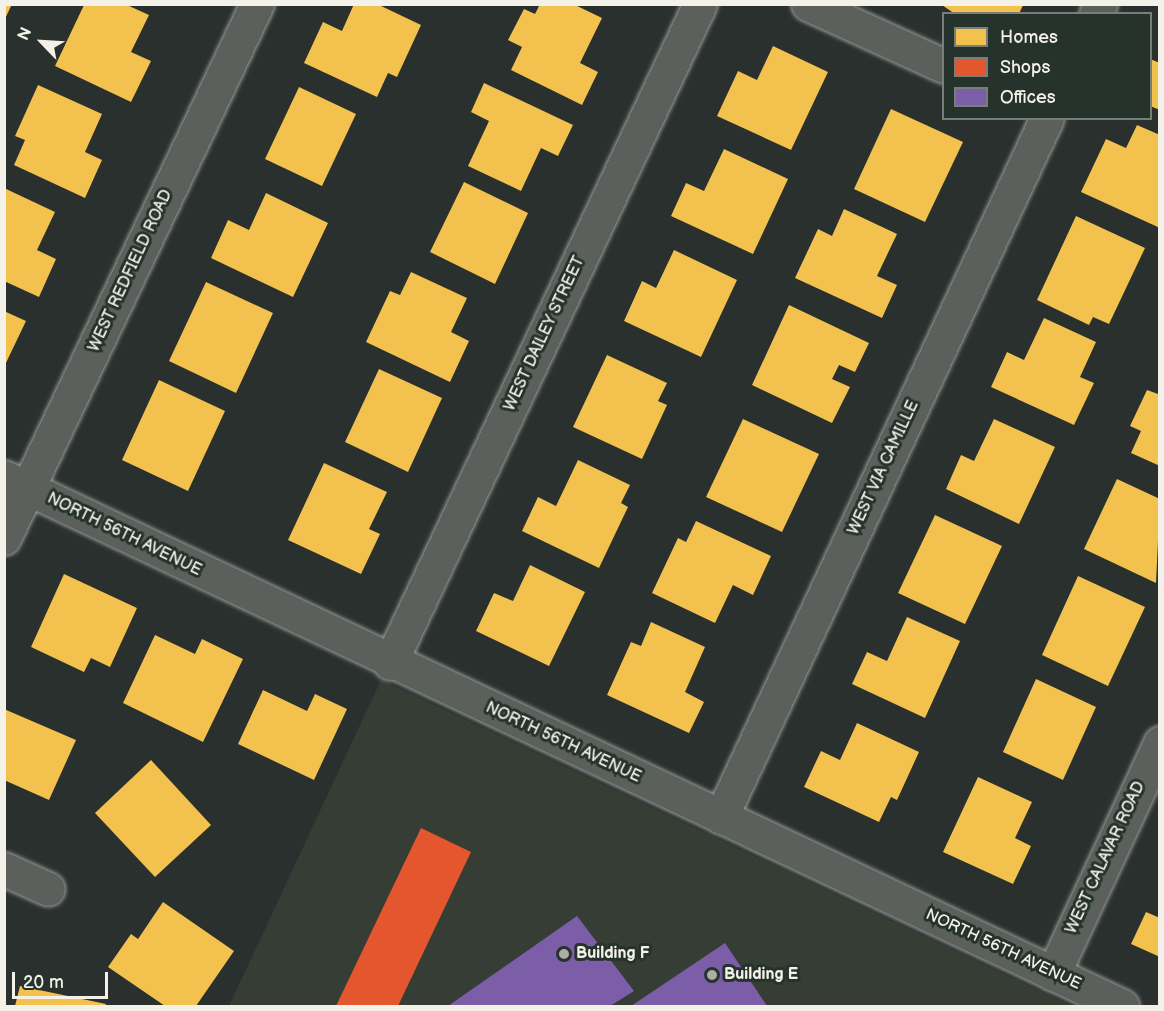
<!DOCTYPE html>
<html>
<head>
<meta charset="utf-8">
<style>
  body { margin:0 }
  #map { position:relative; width:1164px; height:1011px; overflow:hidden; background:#29302d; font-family:"Balsamiq Sans",sans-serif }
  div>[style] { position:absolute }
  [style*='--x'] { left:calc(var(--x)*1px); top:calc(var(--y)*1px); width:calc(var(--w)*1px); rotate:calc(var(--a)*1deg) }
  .built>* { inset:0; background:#363d35 }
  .homes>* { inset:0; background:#f2c14e }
  .shops>* { inset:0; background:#e4572e }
  .offices>* { inset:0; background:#7b5ea7 }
  .roads { filter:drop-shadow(0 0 2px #969996) drop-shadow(0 0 2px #969996) }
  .minor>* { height:33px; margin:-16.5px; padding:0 16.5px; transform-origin:16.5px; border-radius:16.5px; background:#5c605c }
  .dots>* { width:16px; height:16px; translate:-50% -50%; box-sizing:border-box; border:3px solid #26332d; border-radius:50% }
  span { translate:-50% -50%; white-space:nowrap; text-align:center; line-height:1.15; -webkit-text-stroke:6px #26332d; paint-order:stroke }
  .street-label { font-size:16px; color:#f4f1e8 }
  .poi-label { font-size:16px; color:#f4f1e8; font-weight:700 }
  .left { translate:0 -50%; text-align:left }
  .frame { position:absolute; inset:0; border:6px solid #f4f1e8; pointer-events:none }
  .legend { position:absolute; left:942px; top:12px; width:210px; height:108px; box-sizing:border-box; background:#26332d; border:2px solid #787f78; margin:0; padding:8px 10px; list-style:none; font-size:18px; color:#f4f1e8 }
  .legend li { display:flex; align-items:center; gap:12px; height:30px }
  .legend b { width:30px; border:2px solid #787f78 }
  .north { position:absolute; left:12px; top:12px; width:60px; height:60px; -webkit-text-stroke:4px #26332d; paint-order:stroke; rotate:295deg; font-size:16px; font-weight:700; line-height:24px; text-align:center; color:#f4f1e8 }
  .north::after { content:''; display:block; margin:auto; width:21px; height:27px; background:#f4f1e8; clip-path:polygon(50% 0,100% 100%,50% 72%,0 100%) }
  .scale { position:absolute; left:12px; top:972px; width:96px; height:27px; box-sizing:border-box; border:3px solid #f4f1e8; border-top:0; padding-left:8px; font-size:18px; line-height:21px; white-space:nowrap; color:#f4f1e8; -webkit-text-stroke:4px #26332d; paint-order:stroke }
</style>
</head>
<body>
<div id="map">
  <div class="built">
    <div style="clip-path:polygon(381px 680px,1071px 1006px,229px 1006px)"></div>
  </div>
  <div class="homes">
    <div style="clip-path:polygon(4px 4px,12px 4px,4px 21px)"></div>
    <div style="clip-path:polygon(354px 4px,377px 4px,421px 25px,397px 77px,388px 73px,377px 97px,304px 63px,323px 22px,342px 31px)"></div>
    <div style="clip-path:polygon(540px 4px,573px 4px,602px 18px,580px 63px,598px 72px,582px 105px,511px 70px,522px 47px,508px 40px,524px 9px,535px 14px)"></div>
    <div style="clip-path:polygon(84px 5px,127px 5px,149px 15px,131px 52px,151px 61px,131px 102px,55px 66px)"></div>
    <div style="clip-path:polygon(942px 5px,1023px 5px,1019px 14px,955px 14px)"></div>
    <div style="clip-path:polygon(773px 46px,828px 72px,791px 150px,717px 116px,738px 71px,757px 80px)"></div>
    <div style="clip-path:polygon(1150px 59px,1160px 63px,1160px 110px,1150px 106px)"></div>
    <div style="clip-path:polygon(484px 83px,573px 125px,558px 156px,541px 148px,521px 191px,468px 166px,489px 121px,471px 112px)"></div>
    <div style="clip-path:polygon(38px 85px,102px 114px,85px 152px,102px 160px,85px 198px,14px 165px,25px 140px,15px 136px)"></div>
    <div style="clip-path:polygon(299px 87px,356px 114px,322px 186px,265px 159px)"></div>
    <div style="clip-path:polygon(891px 109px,963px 142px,925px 222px,854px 189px)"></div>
    <div style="clip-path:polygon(1137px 125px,1160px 135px,1160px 228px,1081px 192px,1106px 139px,1126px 148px)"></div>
    <div style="clip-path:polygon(724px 149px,788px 179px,753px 254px,671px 216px,686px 183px,704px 191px)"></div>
    <div style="clip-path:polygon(464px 182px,528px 213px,495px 284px,430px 252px)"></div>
    <div style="clip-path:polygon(4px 188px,55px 212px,37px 250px,56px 259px,39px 297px,4px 281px)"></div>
    <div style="clip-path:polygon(266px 193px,328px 223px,293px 297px,211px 258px,228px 220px,249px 230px)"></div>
    <div style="clip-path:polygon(844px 209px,897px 234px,877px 276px,897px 285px,882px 318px,795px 278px,818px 229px,832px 236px)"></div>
    <div style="clip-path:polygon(1076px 216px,1145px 248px,1109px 324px,1093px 317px,1089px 325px,1037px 300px)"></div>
    <div style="clip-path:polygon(674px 250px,737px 280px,701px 357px,624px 321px,642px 281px,656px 288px)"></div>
    <div style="clip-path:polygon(411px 272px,467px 298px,451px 332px,469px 341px,450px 382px,366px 342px,390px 291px,400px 295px)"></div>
    <div style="clip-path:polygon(206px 282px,273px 313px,236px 393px,169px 361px)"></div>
    <div style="clip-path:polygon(789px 305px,869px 343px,855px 372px,839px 365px,832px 379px,850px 387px,832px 423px,752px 385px)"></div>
    <div style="clip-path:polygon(4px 311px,26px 321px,4px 367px)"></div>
    <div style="clip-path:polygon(1044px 318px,1096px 342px,1080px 377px,1094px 383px,1074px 425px,991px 387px,1007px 352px,1024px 360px)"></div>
    <div style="clip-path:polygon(607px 355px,667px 383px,658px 401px,667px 405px,642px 459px,573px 427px)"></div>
    <div style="clip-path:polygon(379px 369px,442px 398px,408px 472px,345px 442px)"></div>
    <div style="clip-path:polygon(159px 380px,225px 411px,188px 491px,122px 460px)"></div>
    <div style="clip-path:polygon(1147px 390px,1158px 394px,1160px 391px,1160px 466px,1131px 453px,1141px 431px,1130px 426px)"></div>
    <div style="clip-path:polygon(743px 419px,819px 454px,782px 532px,706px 497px)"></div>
    <div style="clip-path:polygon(994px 419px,1055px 447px,1019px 524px,946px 489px,961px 455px,974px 461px)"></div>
    <div style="clip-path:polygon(578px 460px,630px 485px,621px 503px,628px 507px,599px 568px,522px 531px,538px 497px,556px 506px)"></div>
    <div style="clip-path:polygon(324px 463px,387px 492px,369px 529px,380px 534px,361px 574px,288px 540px)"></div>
    <div style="clip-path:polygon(1117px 479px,1160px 499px,1156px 583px,1084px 549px)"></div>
    <div style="clip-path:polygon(935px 515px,1002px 546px,965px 624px,898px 593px)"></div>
    <div style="clip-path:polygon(696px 521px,771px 556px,753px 595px,733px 585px,715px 623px,652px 593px,678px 538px,686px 542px)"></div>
    <div style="clip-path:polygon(530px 565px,585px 592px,549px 666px,476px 631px,494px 593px,513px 601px)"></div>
    <div style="clip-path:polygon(64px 574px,137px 608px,110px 667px,91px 658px,84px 672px,31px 647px)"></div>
    <div style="clip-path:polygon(1078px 576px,1145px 607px,1108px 686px,1042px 655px)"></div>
    <div style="clip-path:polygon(907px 617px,960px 641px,925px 718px,852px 684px,867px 652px,887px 661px)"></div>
    <div style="clip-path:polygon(651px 622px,705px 647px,685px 692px,704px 702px,689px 733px,607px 695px,631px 642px,641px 646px)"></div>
    <div style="clip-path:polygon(155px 635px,195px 654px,202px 639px,243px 659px,203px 742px,123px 703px)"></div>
    <div style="clip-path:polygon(1036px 679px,1096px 707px,1063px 780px,1003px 752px)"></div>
    <div style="clip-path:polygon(263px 690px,307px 711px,315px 694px,347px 709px,314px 780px,238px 744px)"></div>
    <div style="clip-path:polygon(4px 709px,76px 740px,49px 800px,4px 780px)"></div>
    <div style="clip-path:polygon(857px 723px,919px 752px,897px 800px,891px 797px,879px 822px,804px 787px,821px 751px,840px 760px)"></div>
    <div style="clip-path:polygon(151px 760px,211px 825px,155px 877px,95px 813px)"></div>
    <div style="clip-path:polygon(978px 777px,1032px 802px,1015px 838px,1031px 846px,1013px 884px,943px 852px)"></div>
    <div style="clip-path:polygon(163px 902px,234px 951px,196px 1006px,165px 1006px,108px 967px,131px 934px,138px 939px)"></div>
    <div style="clip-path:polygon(1146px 912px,1160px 918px,1160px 957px,1131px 944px)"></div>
    <div style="clip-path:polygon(20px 986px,106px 1004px,105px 1006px,15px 1006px)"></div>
  </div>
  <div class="shops">
    <div style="clip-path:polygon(421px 828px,471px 852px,398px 1006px,336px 1006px)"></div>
  </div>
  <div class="offices">
    <div style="clip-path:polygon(577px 916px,634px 991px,610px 1006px,448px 1006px)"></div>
    <div style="clip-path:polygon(725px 943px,767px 1006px,631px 1006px)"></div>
  </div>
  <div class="roads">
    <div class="minor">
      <div style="--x:808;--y:4;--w:149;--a:24.5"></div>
      <div style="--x:1096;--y:14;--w:11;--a:-68"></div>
      <div style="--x:4;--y:477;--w:1237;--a:25.32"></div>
      <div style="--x:4;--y:538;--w:591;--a:-64.65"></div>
      <div style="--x:390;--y:663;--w:728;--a:-64.81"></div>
      <div style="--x:721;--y:817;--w:771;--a:-65"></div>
      <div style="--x:4;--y:869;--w:48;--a:24.4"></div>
      <div style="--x:1053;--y:974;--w:255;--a:-65.1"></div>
    </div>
  </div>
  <div class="dots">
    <div style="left:564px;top:954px;background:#adada7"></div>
    <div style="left:712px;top:975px;background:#adada7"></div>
  </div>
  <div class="street-label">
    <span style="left:131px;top:271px;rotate:-65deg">WEST REDFIELD ROAD</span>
    <span style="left:545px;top:334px;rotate:-65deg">WEST DAILEY STREET</span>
    <span style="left:884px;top:468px;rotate:-65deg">WEST VIA CAMILLE</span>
    <span style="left:124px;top:535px;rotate:26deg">NORTH 56TH AVENUE</span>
    <span style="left:563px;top:743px;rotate:25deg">NORTH 56TH AVENUE</span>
    <span style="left:1106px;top:858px;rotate:-65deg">WEST CALAVAR ROAD</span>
    <span style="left:1003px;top:950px;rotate:25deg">NORTH 56TH AVENUE</span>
  </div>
  <div class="poi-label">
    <span class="left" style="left:576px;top:954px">Building F</span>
    <span class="left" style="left:724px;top:975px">Building E</span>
  </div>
  <div class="frame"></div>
  <ul class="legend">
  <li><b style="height:16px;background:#f2c14e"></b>Homes</li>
  <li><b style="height:16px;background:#e4572e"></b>Shops</li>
  <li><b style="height:16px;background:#7b5ea7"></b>Offices</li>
  </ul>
  <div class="north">N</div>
  <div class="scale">20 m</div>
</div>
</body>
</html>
